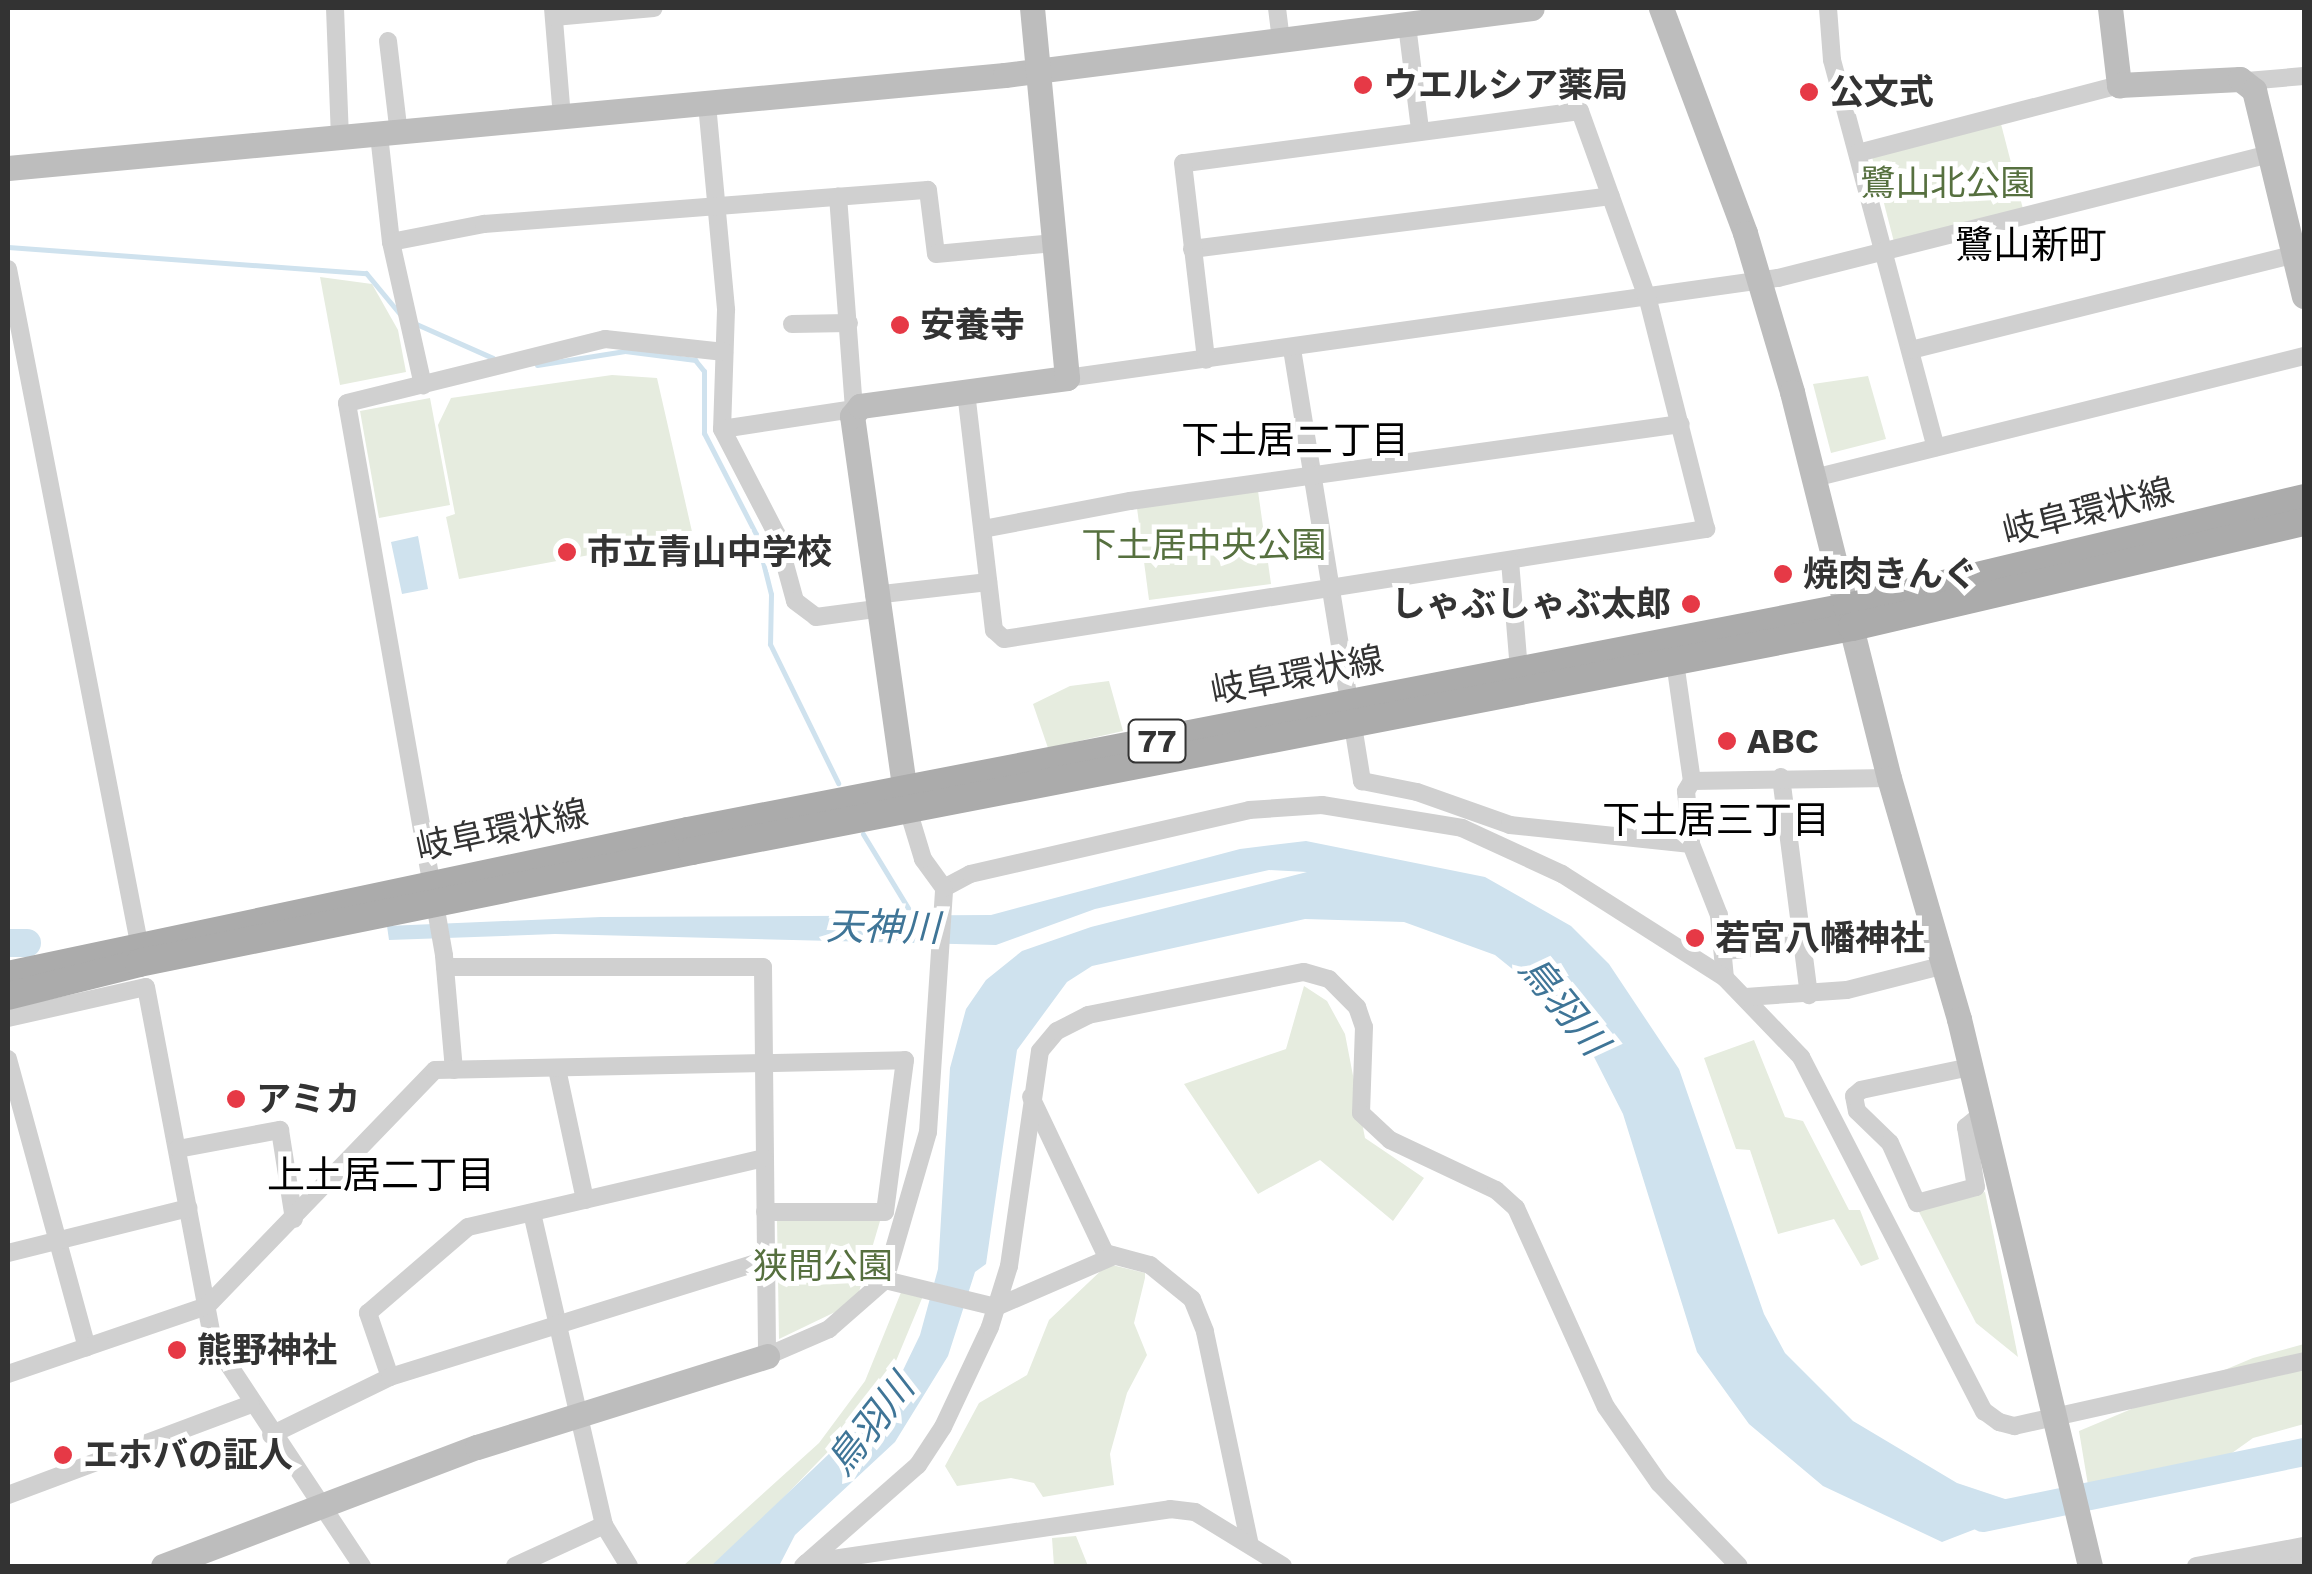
<!DOCTYPE html>
<html>
<head>
<meta charset="utf-8">
<style>
  body { margin:0 }
  #map { position:relative; width:2312px; height:1574px; overflow:hidden; background:#fff; font-family:"Work Sans","Noto Sans JP",sans-serif }
  div>[style] { position:absolute }
  [style*='--x'] { left:calc(var(--x)*1px); top:calc(var(--y)*1px); width:calc(var(--w)*1px); rotate:calc(var(--a)*1deg) }
  .green>* { inset:0; background:#e6ecdf }
  .water>* { inset:0; background:#cfe2ee }
  .stream>* { height:5px; margin:-2.5px; padding:0 2.5px; transform-origin:2.5px; border-radius:2.5px; background:#cfe2ee }
  .river>* { height:28px; margin:-14px; padding:0 14px; transform-origin:14px; border-radius:14px; background:#cfe2ee }
  .street>* { height:18px; margin:-9px; padding:0 9px; transform-origin:9px; border-radius:9px; background:#d0d0d0 }
  .secondary>* { height:25px; margin:-12.5px; padding:0 12.5px; transform-origin:12.5px; border-radius:12.5px; background:#bdbdbd }
  .primary>* { height:28px; margin:-14px; padding:0 14px; transform-origin:14px; border-radius:14px; background:#ababab }
  .dots>* { width:28px; height:28px; translate:-50% -50%; box-sizing:border-box; border:5px solid #fff; border-radius:50% }
  span { translate:-50% -50%; white-space:nowrap; text-align:center; line-height:1.15; -webkit-text-stroke:10px #fff; paint-order:stroke }
  .shield-label span { padding:2px 8px; background:#fff; border:2px solid; border-radius:8px; -webkit-text-stroke-width:0 }
  .shield-label { font-size:32px; color:#333; font-weight:700 }
  .poi-label { font-size:35px; color:#333; font-weight:700 }
  .left { translate:0 -50%; text-align:left }
  .right { translate:-100% -50%; text-align:right }
  .park-label { font-size:35px; color:#56703f }
  .street-label { font-size:35px; color:#333 }
  .neighbourhood-label { font-size:38px; color:#000 }
  .water-label { font-size:38px; color:#3f7597; font-style:italic }
  .frame { position:absolute; inset:0; border:10px solid #333; pointer-events:none }
</style>
</head>
<body>
<div id="map">
  <div class="green">
    <div style="clip-path:polygon(2001px 124px,2023px 209px,1894px 242px,1872px 157px)"></div>
    <div style="clip-path:polygon(320px 277px,372px 284px,398px 330px,406px 372px,340px 385px)"></div>
    <div style="clip-path:polygon(612px 375px,657px 378px,693px 536px,459px 579px,446px 517px,455px 514px,438px 425px,451px 398px)"></div>
    <div style="clip-path:polygon(1868px 376px,1886px 439px,1831px 453px,1813px 384px)"></div>
    <div style="clip-path:polygon(430px 398px,450px 505px,379px 518px,360px 411px)"></div>
    <div style="clip-path:polygon(1258px 491px,1271px 584px,1149px 600px,1137px 508px)"></div>
    <div style="clip-path:polygon(1109px 681px,1123px 731px,1048px 748px,1033px 704px,1070px 686px)"></div>
    <div style="clip-path:polygon(1304px 986px,1327px 1001px,1345px 1034px,1365px 1138px,1424px 1178px,1393px 1221px,1320px 1160px,1258px 1194px,1184px 1084px,1286px 1049px)"></div>
    <div style="clip-path:polygon(1754px 1040px,1785px 1117px,1803px 1121px,1849px 1210px,1860px 1210px,1879px 1259px,1861px 1266px,1834px 1219px,1778px 1234px,1750px 1150px,1736px 1149px,1704px 1058px)"></div>
    <div style="clip-path:polygon(1985px 1192px,2018px 1357px,1976px 1323px,1917px 1208px)"></div>
    <div style="clip-path:polygon(777px 1219px,880px 1221px,856px 1302px,779px 1339px)"></div>
    <div style="clip-path:polygon(1108px 1264px,1145px 1273px,1145px 1278px,1134px 1323px,1147px 1355px,1127px 1393px,1110px 1454px,1114px 1485px,1043px 1497px,1034px 1483px,1011px 1478px,957px 1486px,945px 1466px,979px 1403px,1027px 1375px,1049px 1320px)"></div>
    <div style="clip-path:polygon(902px 1290px,923px 1296px,881px 1397px,717px 1566px,683px 1566px,819px 1443px,865px 1381px)"></div>
    <div style="clip-path:polygon(2304px 1344px,2304px 1424px,2253px 1438px,2225px 1458px,2089px 1491px,2079px 1431px,2253px 1358px)"></div>
    <div style="clip-path:polygon(1076px 1536px,1088px 1566px,1054px 1566px,1052px 1538px)"></div>
  </div>
  <div class="water">
    <div style="clip-path:polygon(418px 536px,428px 589px,402px 594px,391px 542px)"></div>
    <div style="clip-path:polygon(1306px 841px,1485px 877px,1571px 926px,1609px 964px,1679px 1069px,1764px 1314px,1785px 1353px,1853px 1421px,1957px 1483px,2017px 1503px,2048px 1501px,1942px 1542px,1823px 1486px,1749px 1424px,1697px 1352px,1623px 1114px,1594px 1057px,1551px 1000px,1495px 955px,1404px 922px,1305px 919px,1092px 966px,1067px 982px,1017px 1050px,986px 1264px,975px 1272px,948px 1356px,895px 1442px,795px 1535px,779px 1566px,711px 1566px,891px 1395px,920px 1335px,938px 1269px,950px 1068px,966px 1009px,986px 980px,1022px 951px,1091px 927px,1307px 872px,1269px 870px,1095px 909px,996px 945px,555px 934px,389px 940px,387px 926px,601px 917px,991px 915px,1240px 849px)"></div>
  </div>
  <div class="stream">
    <div style="--x:8;--y:247;--w:359;--a:4.2"></div>
    <div style="--x:366;--y:273;--w:60;--a:50.4"></div>
    <div style="--x:414;--y:323;--w:86;--a:23.9"></div>
    <div style="--x:537;--y:365;--w:89;--a:-9"></div>
    <div style="--x:625;--y:351;--w:71;--a:7.3"></div>
    <div style="--x:695;--y:360;--w:14;--a:51"></div>
    <div style="--x:704;--y:371;--w:62;--a:90"></div>
    <div style="--x:704;--y:433;--w:114;--a:62.8"></div>
    <div style="--x:756;--y:534;--w:62;--a:76"></div>
    <div style="--x:771;--y:594;--w:50;--a:91.1"></div>
    <div style="--x:770;--y:644;--w:155;--a:63.9"></div>
    <div style="--x:863;--y:834;--w:102;--a:58.7"></div>
  </div>
  <div class="river">
    <div style="--x:8;--y:943;--w:19;--a:0"></div>
    <div style="--x:1983;--y:1518;--w:328;--a:-11.6"></div>
  </div>
  <div class="street">
    <div style="--x:335;--y:8;--w:131;--a:87.8"></div>
    <div style="--x:553;--y:8;--w:110;--a:85.3"></div>
    <div style="--x:1277;--y:8;--w:32;--a:83"></div>
    <div style="--x:1828;--y:8;--w:52;--a:85.6"></div>
    <div style="--x:1832;--y:60;--w:401;--a:75"></div>
    <div style="--x:554;--y:17;--w:100;--a:-5.1"></div>
    <div style="--x:1407;--y:25;--w:105;--a:82.9"></div>
    <div style="--x:388;--y:41;--w:94;--a:83.3"></div>
    <div style="--x:2247;--y:81;--w:57;--a:-5"></div>
    <div style="--x:707;--y:104;--w:207;--a:84.7"></div>
    <div style="--x:726;--y:310;--w:119;--a:91.9"></div>
    <div style="--x:722;--y:429;--w:119;--a:62.6"></div>
    <div style="--x:777;--y:535;--w:68;--a:74.7"></div>
    <div style="--x:795;--y:601;--w:26;--a:37"></div>
    <div style="--x:816;--y:617;--w:61;--a:-7.6"></div>
    <div style="--x:379;--y:135;--w:108;--a:83.6"></div>
    <div style="--x:391;--y:242;--w:147;--a:77.4"></div>
    <div style="--x:1858;--y:153;--w:270;--a:-14.6"></div>
    <div style="--x:391;--y:242;--w:95;--a:-11"></div>
    <div style="--x:484;--y:224;--w:445;--a:-4.4"></div>
    <div style="--x:928;--y:190;--w:64;--a:82.9"></div>
    <div style="--x:936;--y:254;--w:119;--a:-5.3"></div>
    <div style="--x:1192;--y:249;--w:422;--a:-7.2"></div>
    <div style="--x:8;--y:269;--w:687;--a:79"></div>
    <div style="--x:792;--y:324;--w:57;--a:-1"></div>
    <div style="--x:1292;--y:349;--w:438;--a:80.8"></div>
    <div style="--x:1362;--y:781;--w:56;--a:11.3"></div>
    <div style="--x:1417;--y:792;--w:99;--a:19.5"></div>
    <div style="--x:1510;--y:825;--w:182;--a:6"></div>
    <div style="--x:1911;--y:350;--w:404;--a:-14"></div>
    <div style="--x:1067;--y:378;--w:718;--a:-8.01"></div>
    <div style="--x:1778;--y:278;--w:507;--a:-14.15"></div>
    <div style="--x:966;--y:392;--w:240;--a:83.3"></div>
    <div style="--x:994;--y:630;--w:13;--a:42"></div>
    <div style="--x:1004;--y:639;--w:711;--a:-8.91"></div>
    <div style="--x:1706;--y:529;--w:236;--a:-104.2"></div>
    <div style="--x:1648;--y:300;--w:201;--a:-109.8"></div>
    <div style="--x:1580;--y:111;--w:400;--a:172.5"></div>
    <div style="--x:1183;--y:163;--w:198;--a:83.3"></div>
    <div style="--x:722;--y:429;--w:134;--a:-8.6"></div>
    <div style="--x:854;--y:409;--w:213;--a:-94.3"></div>
    <div style="--x:1814;--y:478;--w:505;--a:-13.98"></div>
    <div style="--x:983;--y:529;--w:150;--a:-10.8"></div>
    <div style="--x:1130;--y:501;--w:556;--a:-7.96"></div>
    <div style="--x:1510;--y:561;--w:110;--a:85.3"></div>
    <div style="--x:874;--y:595;--w:115;--a:-6.5"></div>
    <div style="--x:1675;--y:662;--w:120;--a:81.9"></div>
    <div style="--x:1692;--y:781;--w:12;--a:121"></div>
    <div style="--x:1686;--y:791;--w:53;--a:84.6"></div>
    <div style="--x:1691;--y:844;--w:76;--a:68.5"></div>
    <div style="--x:1719;--y:915;--w:63;--a:84.6"></div>
    <div style="--x:1781;--y:777;--w:220;--a:82.7"></div>
    <div style="--x:1692;--y:781;--w:197;--a:-0.9"></div>
    <div style="--x:944;--y:888;--w:30;--a:-28"></div>
    <div style="--x:970;--y:874;--w:286;--a:-12.9"></div>
    <div style="--x:1249;--y:810;--w:73;--a:-3.9"></div>
    <div style="--x:1322;--y:805;--w:142;--a:9.3"></div>
    <div style="--x:1462;--y:828;--w:110;--a:24.7"></div>
    <div style="--x:1562;--y:874;--w:193;--a:32.5"></div>
    <div style="--x:1725;--y:978;--w:110;--a:46.1"></div>
    <div style="--x:1801;--y:1057;--w:399;--a:62.7"></div>
    <div style="--x:1984;--y:1411;--w:19;--a:36"></div>
    <div style="--x:1999;--y:1422;--w:16;--a:15"></div>
    <div style="--x:2014;--y:1426;--w:297;--a:-12.6"></div>
    <div style="--x:1726;--y:951;--w:77;--a:-6.8"></div>
    <div style="--x:445;--y:967;--w:318;--a:0"></div>
    <div style="--x:763;--y:967;--w:389;--a:89.4"></div>
    <div style="--x:767;--y:1356;--w:68;--a:-23.5"></div>
    <div style="--x:829;--y:1329;--w:74;--a:-41.2"></div>
    <div style="--x:885;--y:1280;--w:154;--a:-73.8"></div>
    <div style="--x:928;--y:1132;--w:245;--a:-86.2"></div>
    <div style="--x:944;--y:888;--w:36;--a:-126"></div>
    <div style="--x:923;--y:859;--w:48;--a:-106.9"></div>
    <div style="--x:1746;--y:997;--w:101;--a:-4"></div>
    <div style="--x:1847;--y:990;--w:101;--a:-14.3"></div>
    <div style="--x:8;--y:1018;--w:141;--a:-12.7"></div>
    <div style="--x:146;--y:987;--w:360;--a:79.3"></div>
    <div style="--x:213;--y:1341;--w:270;--a:56.5"></div>
    <div style="--x:8;--y:1059;--w:299;--a:74.7"></div>
    <div style="--x:1970;--y:1067;--w:111;--a:168.1"></div>
    <div style="--x:1861;--y:1090;--w:9;--a:139"></div>
    <div style="--x:1854;--y:1096;--w:15;--a:79"></div>
    <div style="--x:1857;--y:1111;--w:46;--a:44.1"></div>
    <div style="--x:1890;--y:1143;--w:66;--a:65.8"></div>
    <div style="--x:1917;--y:1203;--w:61;--a:-15.2"></div>
    <div style="--x:1976;--y:1187;--w:61;--a:-99.5"></div>
    <div style="--x:1966;--y:1127;--w:19;--a:-39"></div>
    <div style="--x:557;--y:1069;--w:134;--a:77.9"></div>
    <div style="--x:454;--y:1070;--w:115;--a:-95"></div>
    <div style="--x:444;--y:955;--w:560;--a:-99.97"></div>
    <div style="--x:347;--y:403;--w:266;--a:-13.9"></div>
    <div style="--x:605;--y:339;--w:120;--a:6.2"></div>
    <div style="--x:1031;--y:1097;--w:173;--a:64.6"></div>
    <div style="--x:1105;--y:1253;--w:47;--a:14.9"></div>
    <div style="--x:1150;--y:1265;--w:54;--a:39"></div>
    <div style="--x:1192;--y:1299;--w:35;--a:68"></div>
    <div style="--x:1205;--y:1332;--w:214;--a:78.1"></div>
    <div style="--x:178;--y:1149;--w:104;--a:-10.6"></div>
    <div style="--x:280;--y:1130;--w:90;--a:81.1"></div>
    <div style="--x:532;--y:1213;--w:320;--a:77"></div>
    <div style="--x:604;--y:1525;--w:48;--a:58.6"></div>
    <div style="--x:8;--y:1253;--w:186;--a:-14"></div>
    <div style="--x:885;--y:1280;--w:114;--a:13.7"></div>
    <div style="--x:996;--y:1307;--w:129;--a:-23.4"></div>
    <div style="--x:8;--y:1374;--w:210;--a:-18.9"></div>
    <div style="--x:207;--y:1306;--w:328;--a:-46"></div>
    <div style="--x:435;--y:1070;--w:470;--a:-1.2"></div>
    <div style="--x:905;--y:1060;--w:153;--a:97.5"></div>
    <div style="--x:885;--y:1212;--w:120;--a:180"></div>
    <div style="--x:390;--y:1377;--w:68;--a:-109"></div>
    <div style="--x:368;--y:1313;--w:132;--a:-40.7"></div>
    <div style="--x:468;--y:1227;--w:304;--a:-13.1"></div>
    <div style="--x:271;--y:1435;--w:132;--a:-26"></div>
    <div style="--x:390;--y:1377;--w:394;--a:-17.3"></div>
    <div style="--x:8;--y:1495;--w:259;--a:-20.5"></div>
    <div style="--x:806;--y:1563;--w:368;--a:-8.4"></div>
    <div style="--x:1170;--y:1509;--w:25;--a:7"></div>
    <div style="--x:1195;--y:1512;--w:103;--a:31.5"></div>
    <div style="--x:2265;--y:1563;--w:39;--a:-3"></div>
    <div style="--x:515;--y:1566;--w:98;--a:-24.7"></div>
    <div style="--x:803;--y:1566;--w:153;--a:-41.3"></div>
    <div style="--x:918;--y:1465;--w:45;--a:-56.7"></div>
    <div style="--x:943;--y:1427;--w:110;--a:-64.8"></div>
    <div style="--x:990;--y:1327;--w:64;--a:-72.7"></div>
    <div style="--x:1009;--y:1266;--w:217;--a:-81.8"></div>
    <div style="--x:1040;--y:1051;--w:26;--a:-50"></div>
    <div style="--x:1057;--y:1031;--w:35;--a:-27"></div>
    <div style="--x:1088;--y:1015;--w:220;--a:-11.3"></div>
    <div style="--x:1304;--y:972;--w:26;--a:16"></div>
    <div style="--x:1329;--y:979;--w:40;--a:45"></div>
    <div style="--x:1357;--y:1007;--w:21;--a:71"></div>
    <div style="--x:1364;--y:1027;--w:86;--a:92"></div>
    <div style="--x:1361;--y:1113;--w:40;--a:43"></div>
    <div style="--x:1390;--y:1140;--w:117;--a:25.3"></div>
    <div style="--x:1496;--y:1190;--w:27;--a:42"></div>
    <div style="--x:1516;--y:1208;--w:218;--a:65.7"></div>
    <div style="--x:1606;--y:1407;--w:93;--a:55.1"></div>
    <div style="--x:1659;--y:1483;--w:115;--a:46.1"></div>
    <div style="--x:2196;--y:1566;--w:110;--a:-10.5"></div>
  </div>
  <div class="secondary">
    <div style="--x:1661;--y:8;--w:240;--a:69.5"></div>
    <div style="--x:1745;--y:233;--w:166;--a:73.5"></div>
    <div style="--x:1792;--y:392;--w:398;--a:75.9"></div>
    <div style="--x:1889;--y:778;--w:251;--a:73.8"></div>
    <div style="--x:1959;--y:1019;--w:562;--a:76.53"></div>
    <div style="--x:2110;--y:8;--w:78;--a:83.3"></div>
    <div style="--x:2119;--y:85;--w:121;--a:-2.8"></div>
    <div style="--x:2240;--y:79;--w:18;--a:38"></div>
    <div style="--x:2254;--y:90;--w:212;--a:76.4"></div>
    <div style="--x:8;--y:168;--w:1001;--a:-5.33"></div>
    <div style="--x:1005;--y:75;--w:531;--a:-7.25"></div>
    <div style="--x:907;--y:807;--w:395;--a:-98"></div>
    <div style="--x:852;--y:416;--w:13;--a:-51"></div>
    <div style="--x:860;--y:406;--w:209;--a:-7.7"></div>
    <div style="--x:1067;--y:378;--w:372;--a:-95.4"></div>
    <div style="--x:163;--y:1566;--w:336;--a:-20.8"></div>
    <div style="--x:477;--y:1447;--w:304;--a:-17.4"></div>
  </div>
  <div class="primary">
    <div style="--x:8;--y:975;--w:695;--a:-11.96"></div>
    <div style="--x:688;--y:831;--w:1180;--a:-10.94"></div>
    <div style="--x:1847;--y:607;--w:470;--a:-13.4"></div>
    <div style="--x:8;--y:996;--w:135;--a:-14.1"></div>
    <div style="--x:139;--y:963;--w:564;--a:-11.45"></div>
    <div style="--x:692;--y:851;--w:1181;--a:-10.93"></div>
    <div style="--x:1852;--y:627;--w:464;--a:-13.1"></div>
  </div>
  <div class="dots">
    <div style="left:1363px;top:85px;background:#e63946"></div>
    <div style="left:1809px;top:92px;background:#e63946"></div>
    <div style="left:900px;top:325px;background:#e63946"></div>
    <div style="left:567px;top:552px;background:#e63946"></div>
    <div style="left:1783px;top:574px;background:#e63946"></div>
    <div style="left:1691px;top:604px;background:#e63946"></div>
    <div style="left:1727px;top:741px;background:#e63946"></div>
    <div style="left:1695px;top:938px;background:#e63946"></div>
    <div style="left:236px;top:1099px;background:#e63946"></div>
    <div style="left:177px;top:1350px;background:#e63946"></div>
    <div style="left:63px;top:1455px;background:#e63946"></div>
  </div>
  <div class="shield-label">
    <span style="left:1157px;top:741px">77</span>
  </div>
  <div class="poi-label">
    <span class="left" style="left:1383px;top:85px">ウエルシア薬局</span>
    <span class="left" style="left:1829px;top:92px">公文式</span>
    <span class="left" style="left:920px;top:325px">安養寺</span>
    <span class="left" style="left:587px;top:552px">市立青山中学校</span>
    <span class="left" style="left:1803px;top:574px">焼肉きんぐ</span>
    <span class="right" style="left:1671px;top:604px">しゃぶしゃぶ太郎</span>
    <span class="left" style="left:1747px;top:741px">ABC</span>
    <span class="left" style="left:1715px;top:938px">若宮八幡神社</span>
    <span class="left" style="left:256px;top:1099px">アミカ</span>
    <span class="left" style="left:197px;top:1350px">熊野神社</span>
    <span class="left" style="left:83px;top:1455px">エホバの証人</span>
  </div>
  <div class="park-label">
    <span style="left:1948px;top:183px">鷺山北公園</span>
    <span style="left:1204px;top:545px">下土居中央公園</span>
    <span style="left:823px;top:1266px">狭間公園</span>
  </div>
  <div class="street-label">
    <span style="left:2088px;top:511px;rotate:-14deg">岐阜環状線</span>
    <span style="left:1297px;top:675px;rotate:-11deg">岐阜環状線</span>
    <span style="left:502px;top:830px;rotate:-12deg">岐阜環状線</span>
  </div>
  <div class="neighbourhood-label">
    <span style="left:2031px;top:246px">鷺山新町</span>
    <span style="left:1295px;top:441px">下土居二丁目</span>
    <span style="left:1716px;top:821px">下土居三丁目</span>
    <span style="left:381px;top:1176px">上土居二丁目</span>
  </div>
  <div class="water-label">
    <span style="left:883px;top:928px;rotate:1deg">天神川</span>
    <span style="left:1563px;top:1006px;rotate:51deg">鳥羽川</span>
    <span style="left:871px;top:1425px;rotate:-52deg">鳥羽川</span>
  </div>
  <div class="frame"></div>
</div>
</body>
</html>
